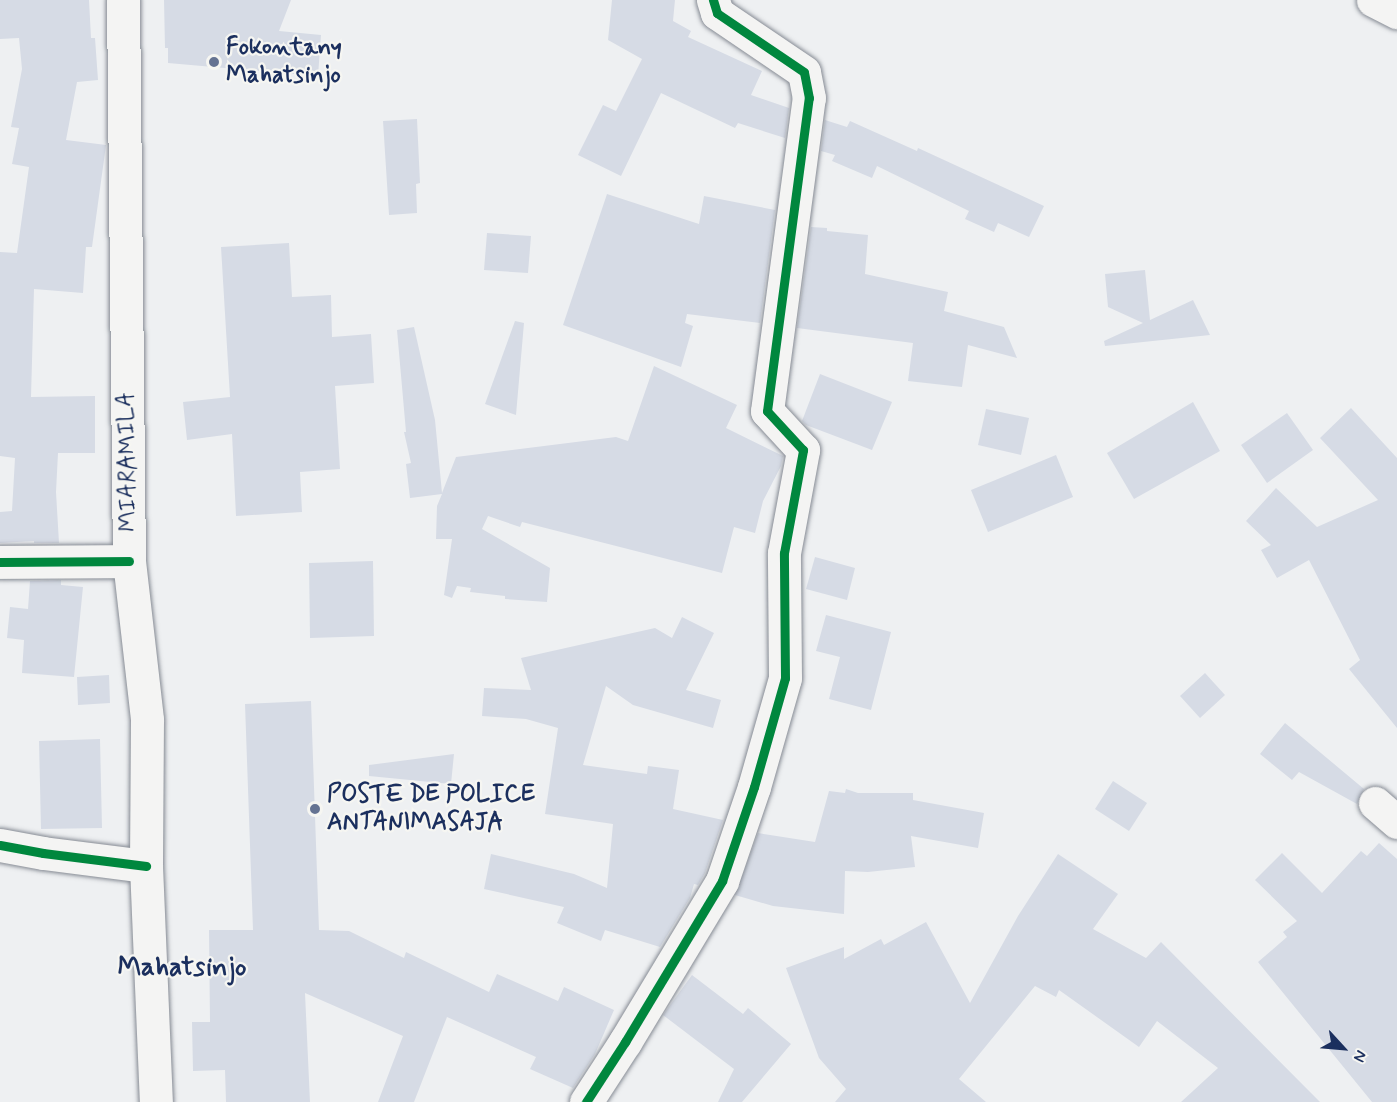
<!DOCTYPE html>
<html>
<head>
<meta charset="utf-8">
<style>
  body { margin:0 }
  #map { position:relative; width:1397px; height:1102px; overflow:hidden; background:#eef0f2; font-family:Mynerve,sans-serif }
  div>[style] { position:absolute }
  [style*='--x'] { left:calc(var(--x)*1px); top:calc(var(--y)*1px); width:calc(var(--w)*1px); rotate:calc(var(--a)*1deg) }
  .building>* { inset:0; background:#d6dbe5 }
  .roads { filter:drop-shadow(0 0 2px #868b94) drop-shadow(0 0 2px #868b94) }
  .minor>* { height:33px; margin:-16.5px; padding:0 16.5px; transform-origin:16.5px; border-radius:16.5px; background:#f4f4f3 }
  .major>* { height:33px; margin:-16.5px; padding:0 16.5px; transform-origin:16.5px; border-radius:16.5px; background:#f4f4f3 }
  .cycleway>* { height:9px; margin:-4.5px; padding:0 4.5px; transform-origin:4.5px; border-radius:4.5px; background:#00873e }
  .dots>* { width:16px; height:16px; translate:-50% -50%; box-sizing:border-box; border:3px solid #f6f6f2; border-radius:50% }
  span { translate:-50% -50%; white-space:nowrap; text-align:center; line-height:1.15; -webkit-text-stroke:4.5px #f6f6f2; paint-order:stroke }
  .poi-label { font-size:24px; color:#1b2f5e; font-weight:700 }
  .left { translate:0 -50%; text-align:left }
  .street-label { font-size:24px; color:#1b2f5e }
  .quarter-label { font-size:27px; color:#1b2f5e; font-weight:700 }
  .north { position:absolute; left:1313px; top:1018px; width:60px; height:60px; -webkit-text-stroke:4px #f6f6f2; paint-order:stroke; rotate:116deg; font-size:16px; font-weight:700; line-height:24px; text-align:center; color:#1b2f5e }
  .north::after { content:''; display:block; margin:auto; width:21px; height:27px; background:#1b2f5e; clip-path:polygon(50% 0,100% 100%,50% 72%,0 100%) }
</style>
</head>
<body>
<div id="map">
  <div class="building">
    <div style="clip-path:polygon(0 0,89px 0,91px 38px,95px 38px,98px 80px,77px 82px,66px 140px,106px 145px,92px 247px,86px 247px,83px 293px,34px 289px,31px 397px,95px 396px,95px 453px,58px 453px,56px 492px,59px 543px,34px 543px,34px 541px,0 543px,0 512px,12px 511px,15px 458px,0 456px,0 252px,17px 253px,29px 167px,12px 164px,19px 128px,11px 127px,22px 69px,19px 38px,0 39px)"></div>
    <div style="clip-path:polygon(164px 0,291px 0,279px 31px,321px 35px,318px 76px,168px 63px,168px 48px,165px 48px)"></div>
    <div style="clip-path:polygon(612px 0,675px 0,673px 21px,691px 31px,688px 37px,762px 71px,751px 95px,789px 108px,785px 138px,738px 123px,735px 128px,661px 93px,621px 176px,578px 155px,603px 105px,616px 111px,642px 59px,608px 40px)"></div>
    <div style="clip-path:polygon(417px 119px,420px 183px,416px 184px,417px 213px,389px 215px,383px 121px)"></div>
    <div style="clip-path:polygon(825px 120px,847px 127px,850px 121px,917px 151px,918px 148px,1044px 206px,1029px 237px,998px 223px,994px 232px,965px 219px,969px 211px,877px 166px,872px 178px,832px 161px,835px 155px,821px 151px)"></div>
    <div style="clip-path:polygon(607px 194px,699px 224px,704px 196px,775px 210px,760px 323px,687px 314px,685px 323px,693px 326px,681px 367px,563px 325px)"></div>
    <div style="clip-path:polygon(811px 227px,827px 228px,827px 231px,868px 235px,865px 274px,948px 292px,944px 311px,1004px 327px,1017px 358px,968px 345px,962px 387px,908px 381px,913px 343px,797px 328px)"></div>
    <div style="clip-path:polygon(487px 233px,531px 236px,528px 273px,484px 270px)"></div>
    <div style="clip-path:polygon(289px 243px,292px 297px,331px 295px,332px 337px,371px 334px,374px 383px,335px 386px,340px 469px,300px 472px,302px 512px,236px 516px,232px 434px,187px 440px,183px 402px,230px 397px,221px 247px)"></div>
    <div style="clip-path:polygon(1145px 270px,1150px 320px,1193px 300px,1210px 335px,1105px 346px,1104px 341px,1143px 323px,1108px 307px,1105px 274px)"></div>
    <div style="clip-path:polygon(515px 321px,524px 323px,516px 415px,485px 404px)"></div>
    <div style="clip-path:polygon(414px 327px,435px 420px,442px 493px,456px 457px,616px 437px,628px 441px,654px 366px,737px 405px,726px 428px,783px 456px,781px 466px,763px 501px,755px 533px,734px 527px,722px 573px,522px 522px,520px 527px,488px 516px,482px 529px,550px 568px,547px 602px,505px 599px,505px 596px,470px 592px,471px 588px,457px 586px,452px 598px,444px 595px,452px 539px,436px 539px,437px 506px,442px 494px,410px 498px,406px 464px,411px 463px,404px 432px,406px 432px,397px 330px)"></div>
    <div style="clip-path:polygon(820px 374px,892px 402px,872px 450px,806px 425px,802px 421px)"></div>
    <div style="clip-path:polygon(1193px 402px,1220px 451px,1134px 499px,1107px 453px)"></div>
    <div style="clip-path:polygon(1351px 408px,1397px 458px,1397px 728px,1349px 669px,1360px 660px,1309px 560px,1277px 578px,1261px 550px,1271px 545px,1246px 521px,1276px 488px,1317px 527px,1378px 500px,1320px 438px)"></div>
    <div style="clip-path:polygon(986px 409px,1029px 418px,1021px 455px,978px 445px)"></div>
    <div style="clip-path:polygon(1287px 413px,1313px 450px,1267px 483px,1241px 445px)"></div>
    <div style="clip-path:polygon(1056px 455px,1073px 497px,988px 532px,971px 490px)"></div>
    <div style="clip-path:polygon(815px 557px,855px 568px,847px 600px,806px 589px)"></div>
    <div style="clip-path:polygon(373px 561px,374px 636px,310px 638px,309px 563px)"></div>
    <div style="clip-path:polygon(61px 580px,61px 585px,83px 587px,74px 677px,22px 673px,24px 640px,7px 638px,10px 607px,28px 609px,30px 581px)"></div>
    <div style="clip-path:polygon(826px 615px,891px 632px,871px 710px,829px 699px,840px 657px,816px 651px)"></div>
    <div style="clip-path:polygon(682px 617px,714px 633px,686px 690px,721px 700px,713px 728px,633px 705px,606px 686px,583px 765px,647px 774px,648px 766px,679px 770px,673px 809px,723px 820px,705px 873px,698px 885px,694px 884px,690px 898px,660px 947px,605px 930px,601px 941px,557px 923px,564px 907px,484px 889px,491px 854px,574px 874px,607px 888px,613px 824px,545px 814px,558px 728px,526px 719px,482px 716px,484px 688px,531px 690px,521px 658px,655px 628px,672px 638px)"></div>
    <div style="clip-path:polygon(1205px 673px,1225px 695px,1200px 718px,1180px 696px)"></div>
    <div style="clip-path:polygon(109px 675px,110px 703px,78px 705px,77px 677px)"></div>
    <div style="clip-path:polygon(311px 701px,319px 930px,349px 931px,404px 958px,406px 952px,489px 992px,497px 974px,558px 1001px,564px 987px,614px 1010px,595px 1054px,573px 1088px,530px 1069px,536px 1057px,447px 1017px,414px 1102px,378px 1102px,403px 1036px,305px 993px,310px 1102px,226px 1102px,225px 1070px,193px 1071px,192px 1022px,210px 1022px,209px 930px,253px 930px,245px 704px)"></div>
    <div style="clip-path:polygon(1285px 723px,1364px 789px,1357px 804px,1299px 772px,1292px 780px,1260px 754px)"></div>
    <div style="clip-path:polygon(100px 739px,102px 828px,41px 829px,39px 741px)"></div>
    <div style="clip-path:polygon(454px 754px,451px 784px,369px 776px,369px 765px)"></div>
    <div style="clip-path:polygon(1113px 781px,1147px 803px,1129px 831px,1095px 809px)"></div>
    <div style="clip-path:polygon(846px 789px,858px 793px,913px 793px,913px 800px,984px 813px,978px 848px,911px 836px,915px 867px,868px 872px,845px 871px,844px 914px,773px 906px,735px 895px,758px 833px,815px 842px,829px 791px,845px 793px)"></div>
    <div style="clip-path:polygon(1379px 843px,1397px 859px,1397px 1102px,1372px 1102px,1258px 962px,1287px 937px,1283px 932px,1297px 921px,1255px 880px,1282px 853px,1322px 893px,1361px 851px,1367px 856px)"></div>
    <div style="clip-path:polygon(1058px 854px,1118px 894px,1093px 929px,1146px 958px,1161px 942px,1320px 1102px,1181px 1102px,1218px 1068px,1157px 1021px,1139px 1047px,1059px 990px,1056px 997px,1035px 986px,959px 1079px,986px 1102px,835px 1102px,846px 1089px,819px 1058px,786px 968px,844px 947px,844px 959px,881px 939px,884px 945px,926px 922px,970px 1003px,1018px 916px)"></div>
    <div style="clip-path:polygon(692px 975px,743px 1014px,748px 1008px,791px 1044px,742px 1102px,718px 1102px,734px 1069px,663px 1015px)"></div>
  </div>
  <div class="roads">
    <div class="minor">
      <div style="--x:1373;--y:0;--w:27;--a:27"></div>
      <div style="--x:0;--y:562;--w:129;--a:-0.4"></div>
      <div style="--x:1375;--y:803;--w:29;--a:41"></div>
      <div style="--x:0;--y:845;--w:44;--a:10.5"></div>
      <div style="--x:43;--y:853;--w:104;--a:7.2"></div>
      <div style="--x:586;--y:1102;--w:72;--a:-57"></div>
      <div style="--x:625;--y:1042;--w:188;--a:-58.9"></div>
      <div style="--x:722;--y:881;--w:99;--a:-71.2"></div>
      <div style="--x:754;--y:787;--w:113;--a:-74.1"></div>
      <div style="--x:785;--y:678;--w:125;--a:-90.5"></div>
      <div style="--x:784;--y:553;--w:105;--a:-79.5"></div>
      <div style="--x:803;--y:450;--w:53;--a:-132.7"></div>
      <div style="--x:767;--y:411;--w:316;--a:-82.4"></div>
      <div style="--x:809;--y:98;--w:26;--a:-101"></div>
      <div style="--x:804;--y:72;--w:105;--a:-145.9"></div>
      <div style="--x:717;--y:13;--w:14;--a:-107"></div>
    </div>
    <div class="major">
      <div style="--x:123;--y:0;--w:561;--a:89.39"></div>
      <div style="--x:129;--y:561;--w:160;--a:83.5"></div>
      <div style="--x:147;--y:720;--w:146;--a:90.4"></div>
      <div style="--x:146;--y:866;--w:236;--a:87.6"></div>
    </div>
  </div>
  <div class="cycleway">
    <div style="--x:0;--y:562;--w:129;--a:-0.4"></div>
    <div style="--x:0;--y:845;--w:44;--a:10.5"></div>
    <div style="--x:43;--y:853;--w:104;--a:7.2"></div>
    <div style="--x:586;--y:1102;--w:72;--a:-57"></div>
    <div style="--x:625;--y:1042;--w:188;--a:-58.9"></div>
    <div style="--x:722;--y:881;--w:99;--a:-71.2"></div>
    <div style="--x:754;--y:787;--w:113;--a:-74.1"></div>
    <div style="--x:785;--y:678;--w:125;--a:-90.5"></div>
    <div style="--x:784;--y:553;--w:105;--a:-79.5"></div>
    <div style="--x:803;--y:450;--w:53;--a:-132.7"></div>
    <div style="--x:767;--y:411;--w:316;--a:-82.4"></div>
    <div style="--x:809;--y:98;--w:26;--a:-101"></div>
    <div style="--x:804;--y:72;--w:105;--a:-145.9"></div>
    <div style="--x:717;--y:13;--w:14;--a:-107"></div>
  </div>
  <div class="dots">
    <div style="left:214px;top:62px;background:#657392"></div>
    <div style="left:315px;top:809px;background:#657392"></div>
  </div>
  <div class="poi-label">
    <span class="left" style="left:226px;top:62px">Fokontany<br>Mahatsinjo</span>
    <span class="left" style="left:327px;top:809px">POSTE DE POLICE<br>ANTANIMASAJA</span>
  </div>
  <div class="street-label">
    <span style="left:128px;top:462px;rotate:-91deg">MIARAMILA</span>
  </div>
  <div class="quarter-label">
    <span style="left:182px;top:968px">Mahatsinjo</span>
  </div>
  <div class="north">N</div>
</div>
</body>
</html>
